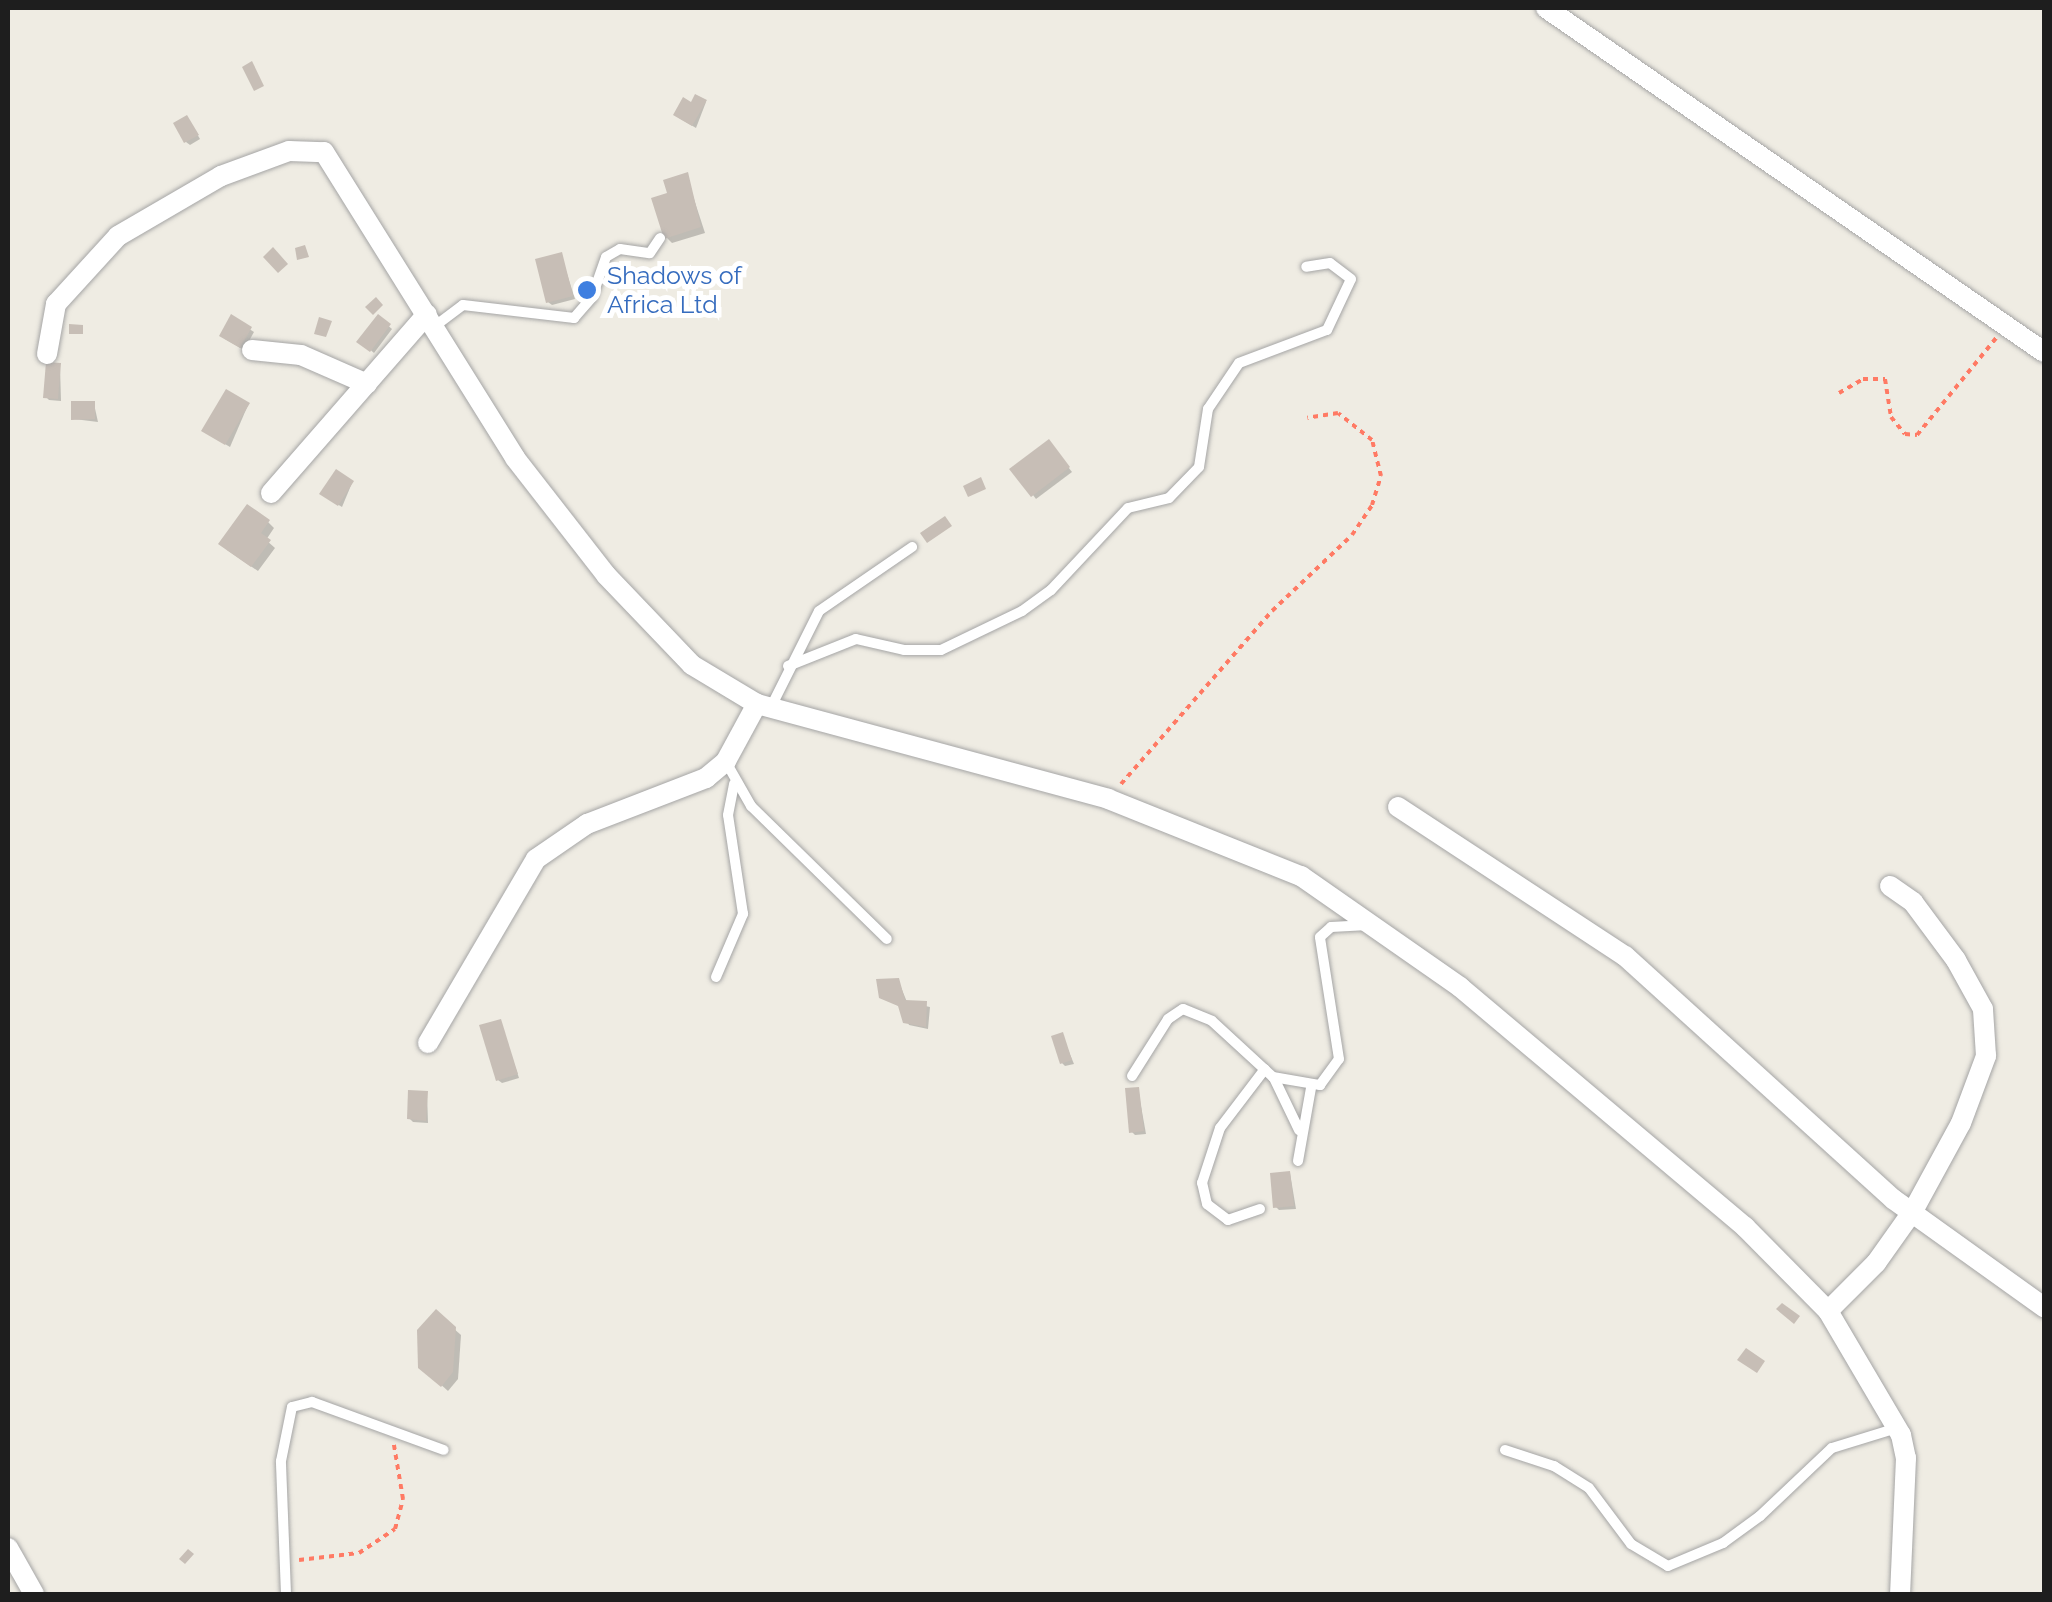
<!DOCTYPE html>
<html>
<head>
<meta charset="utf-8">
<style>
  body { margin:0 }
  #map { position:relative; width:2052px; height:1602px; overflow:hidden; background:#efece3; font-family:Raleway,sans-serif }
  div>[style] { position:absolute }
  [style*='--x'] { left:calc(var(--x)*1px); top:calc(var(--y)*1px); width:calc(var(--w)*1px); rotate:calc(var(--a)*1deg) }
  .shadow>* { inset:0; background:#0003 }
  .building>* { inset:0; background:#c7beb6 }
  .path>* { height:4px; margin-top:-2px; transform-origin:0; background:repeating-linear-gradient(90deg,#ff7a64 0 5px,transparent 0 10px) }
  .roads { filter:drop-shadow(0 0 2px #a5a5a5) drop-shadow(0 0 2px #a5a5a5) }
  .lane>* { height:10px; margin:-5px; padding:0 5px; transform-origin:5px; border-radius:5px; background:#fff }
  .street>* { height:20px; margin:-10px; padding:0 10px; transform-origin:10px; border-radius:10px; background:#fff }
  .dots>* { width:28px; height:28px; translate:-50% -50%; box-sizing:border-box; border:5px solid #fff; border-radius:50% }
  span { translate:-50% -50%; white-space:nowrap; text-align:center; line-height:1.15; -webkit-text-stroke:10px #fff; paint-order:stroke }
  .shop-label { font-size:25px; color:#366cbe }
  .left { translate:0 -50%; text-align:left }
  .frame { position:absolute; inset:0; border:10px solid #1e1e1e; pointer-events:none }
</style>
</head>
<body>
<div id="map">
  <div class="shadow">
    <div style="clip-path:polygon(706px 102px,696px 128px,679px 118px,692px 105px)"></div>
    <div style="clip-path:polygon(190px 122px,200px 139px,190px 145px,186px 142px)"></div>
    <div style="clip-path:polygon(693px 196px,705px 233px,672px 243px,666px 237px)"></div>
    <div style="clip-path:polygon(561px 255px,575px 299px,552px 305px,548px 302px)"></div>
    <div style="clip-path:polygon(378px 317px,392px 329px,374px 353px,360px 341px)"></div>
    <div style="clip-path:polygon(232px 318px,254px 332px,244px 350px,225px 339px)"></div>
    <div style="clip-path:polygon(60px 366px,61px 401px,49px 400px,46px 397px)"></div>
    <div style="clip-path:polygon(94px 404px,98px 422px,74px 419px)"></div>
    <div style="clip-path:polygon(248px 405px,230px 447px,208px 434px)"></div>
    <div style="clip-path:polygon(1052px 446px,1072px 472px,1036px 499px,1033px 495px)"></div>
    <div style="clip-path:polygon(352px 483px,342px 507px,326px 497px)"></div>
    <div style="clip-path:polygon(268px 522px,274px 528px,266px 540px,275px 548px,258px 571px,227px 550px)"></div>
    <div style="clip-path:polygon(898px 980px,907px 1002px,930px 1007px,928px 1029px,909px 1025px,901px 1007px,881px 997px)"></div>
    <div style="clip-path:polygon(500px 1022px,519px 1078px,502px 1083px,498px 1080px)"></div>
    <div style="clip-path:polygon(1062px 1035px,1074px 1064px,1065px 1066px,1062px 1063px)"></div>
    <div style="clip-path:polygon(1138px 1089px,1146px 1134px,1135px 1135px,1131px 1131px)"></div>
    <div style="clip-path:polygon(427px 1093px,428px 1123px,413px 1122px,409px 1118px)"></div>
    <div style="clip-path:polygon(1290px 1173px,1296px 1209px,1279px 1210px,1276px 1207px)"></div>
    <div style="clip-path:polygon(436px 1313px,461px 1335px,458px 1379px,448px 1391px,428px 1373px)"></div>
  </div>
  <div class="building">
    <div style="clip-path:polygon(252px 61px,264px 86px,254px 91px,242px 67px)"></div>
    <div style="clip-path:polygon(695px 94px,707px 100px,692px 126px,673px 115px,683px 97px,691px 102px)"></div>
    <div style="clip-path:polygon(187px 115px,199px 135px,184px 143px,173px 123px)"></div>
    <div style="clip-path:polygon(688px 172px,701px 227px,664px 239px,651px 198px,667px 193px,663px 180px)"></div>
    <div style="clip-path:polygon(305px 245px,309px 257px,297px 260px,295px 248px)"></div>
    <div style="clip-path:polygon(273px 247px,288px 264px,278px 273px,263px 257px)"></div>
    <div style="clip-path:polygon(562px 252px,573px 296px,546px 303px,535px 259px)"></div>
    <div style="clip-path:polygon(376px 297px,383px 305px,373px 315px,365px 307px)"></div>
    <div style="clip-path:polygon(231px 314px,252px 327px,240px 348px,219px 336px)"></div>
    <div style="clip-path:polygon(378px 314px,391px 324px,370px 352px,356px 342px)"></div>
    <div style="clip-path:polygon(319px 317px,332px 321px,326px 337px,314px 334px)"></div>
    <div style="clip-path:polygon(69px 324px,83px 325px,83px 334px,69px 334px)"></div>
    <div style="clip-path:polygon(46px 362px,61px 363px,58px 399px,43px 398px)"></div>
    <div style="clip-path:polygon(226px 389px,250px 403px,225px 445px,201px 431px)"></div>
    <div style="clip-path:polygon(71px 401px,95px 401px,95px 419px,71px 420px)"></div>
    <div style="clip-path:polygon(1049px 439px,1070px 467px,1031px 497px,1009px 469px)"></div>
    <div style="clip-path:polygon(336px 469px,354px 481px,338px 506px,319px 494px)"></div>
    <div style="clip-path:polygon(981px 477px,986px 489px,968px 497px,963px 486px)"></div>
    <div style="clip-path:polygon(247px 504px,270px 520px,261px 533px,271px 540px,251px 567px,218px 544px)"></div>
    <div style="clip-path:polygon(945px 516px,952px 526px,927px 543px,920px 533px)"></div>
    <div style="clip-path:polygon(899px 978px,905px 1000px,927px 1001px,926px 1027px,903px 1023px,898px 1006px,879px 998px,876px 979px)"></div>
    <div style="clip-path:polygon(501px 1019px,518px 1074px,496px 1081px,479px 1025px)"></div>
    <div style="clip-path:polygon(1063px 1032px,1072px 1060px,1060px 1064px,1051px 1036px)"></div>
    <div style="clip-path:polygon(1139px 1087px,1144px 1131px,1129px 1133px,1125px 1088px)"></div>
    <div style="clip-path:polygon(408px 1090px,428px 1091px,426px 1121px,407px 1119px)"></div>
    <div style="clip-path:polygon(1290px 1171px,1294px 1206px,1273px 1208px,1270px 1173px)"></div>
    <div style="clip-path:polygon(1782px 1303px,1800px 1316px,1794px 1324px,1776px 1309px)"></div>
    <div style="clip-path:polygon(436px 1309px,456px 1327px,453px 1372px,441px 1387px,418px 1368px,417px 1330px)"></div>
    <div style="clip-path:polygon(1746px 1348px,1765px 1361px,1757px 1373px,1737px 1360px)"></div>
    <div style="clip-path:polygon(188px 1549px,194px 1554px,185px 1564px,179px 1559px)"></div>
  </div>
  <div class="path">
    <div style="--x:1839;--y:393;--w:28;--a:-30"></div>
    <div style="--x:1863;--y:379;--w:22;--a:0"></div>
    <div style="--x:1885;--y:379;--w:38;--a:81"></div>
    <div style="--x:1891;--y:417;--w:22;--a:51"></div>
    <div style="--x:1905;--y:434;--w:12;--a:5"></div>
    <div style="--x:1917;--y:435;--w:125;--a:-50.8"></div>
    <div style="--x:1121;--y:784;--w:230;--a:-48.9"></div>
    <div style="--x:1272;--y:611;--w:110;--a:-43.5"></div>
    <div style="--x:1352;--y:535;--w:36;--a:-56"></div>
    <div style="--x:1372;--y:505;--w:30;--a:-73"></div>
    <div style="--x:1381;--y:476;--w:37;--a:-104"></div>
    <div style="--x:1372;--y:440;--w:43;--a:-141.5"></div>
    <div style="--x:1338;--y:413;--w:31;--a:171"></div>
    <div style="--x:299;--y:1560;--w:60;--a:-6.7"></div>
    <div style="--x:359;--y:1553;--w:43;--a:-33.7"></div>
    <div style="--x:395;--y:1529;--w:31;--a:-75"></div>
    <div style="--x:403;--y:1499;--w:55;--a:-99.5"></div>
  </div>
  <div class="roads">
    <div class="lane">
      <div style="--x:435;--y:326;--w:35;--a:-37"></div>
      <div style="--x:463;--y:305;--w:112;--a:6.7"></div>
      <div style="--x:574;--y:318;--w:28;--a:-49"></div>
      <div style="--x:592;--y:297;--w:42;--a:-70.7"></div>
      <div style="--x:606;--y:257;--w:16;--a:-30"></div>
      <div style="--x:620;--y:249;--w:30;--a:8"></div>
      <div style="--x:650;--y:253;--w:18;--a:-56"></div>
      <div style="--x:788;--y:666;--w:73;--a:-21.7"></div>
      <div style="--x:856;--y:639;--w:49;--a:12.9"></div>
      <div style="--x:904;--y:650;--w:37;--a:0"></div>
      <div style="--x:941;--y:650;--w:90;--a:-25.7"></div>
      <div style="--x:1022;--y:611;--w:36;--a:-36"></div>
      <div style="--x:1051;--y:590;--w:112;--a:-46.8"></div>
      <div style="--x:1128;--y:508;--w:42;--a:-13.7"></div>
      <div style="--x:1169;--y:498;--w:43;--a:-45.9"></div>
      <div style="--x:1199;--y:467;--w:59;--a:-81.2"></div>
      <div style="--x:1208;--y:409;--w:55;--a:-56"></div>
      <div style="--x:1239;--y:363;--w:94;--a:-20.6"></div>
      <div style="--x:1327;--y:330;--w:56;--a:-64.8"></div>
      <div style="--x:1351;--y:279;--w:26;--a:-143"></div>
      <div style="--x:1330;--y:263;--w:24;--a:171"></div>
      <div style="--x:771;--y:707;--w:107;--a:-63.4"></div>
      <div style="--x:819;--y:611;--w:113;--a:-34.5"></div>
      <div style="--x:726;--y:762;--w:51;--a:60.4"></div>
      <div style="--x:751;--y:806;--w:190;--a:44.4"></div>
      <div style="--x:716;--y:977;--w:69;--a:-66.8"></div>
      <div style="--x:743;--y:914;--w:100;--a:-98.6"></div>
      <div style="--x:728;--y:815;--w:32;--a:-79"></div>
      <div style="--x:1132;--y:1076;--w:67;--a:-57.7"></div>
      <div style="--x:1168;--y:1019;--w:18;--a:-34"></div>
      <div style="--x:1183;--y:1009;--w:31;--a:22"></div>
      <div style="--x:1212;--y:1021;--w:83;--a:42.6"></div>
      <div style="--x:1273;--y:1077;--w:48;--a:9.7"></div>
      <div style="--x:1320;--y:1085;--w:32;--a:-54"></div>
      <div style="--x:1339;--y:1059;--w:123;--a:-98.9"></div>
      <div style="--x:1320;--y:937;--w:15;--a:-42"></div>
      <div style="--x:1331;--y:927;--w:37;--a:-3"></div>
      <div style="--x:1274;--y:1078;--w:58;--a:64.3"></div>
      <div style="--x:1298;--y:1161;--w:74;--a:-79.9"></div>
      <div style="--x:1260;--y:1209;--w:34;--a:161"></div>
      <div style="--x:1228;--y:1220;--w:26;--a:-143"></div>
      <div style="--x:1207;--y:1204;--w:22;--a:-103"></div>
      <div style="--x:1202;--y:1183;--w:58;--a:-71.9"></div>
      <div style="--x:1220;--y:1128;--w:74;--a:-52.7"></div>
      <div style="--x:1505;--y:1450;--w:52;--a:18.1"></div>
      <div style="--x:1554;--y:1466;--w:41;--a:32.2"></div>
      <div style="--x:1589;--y:1488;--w:70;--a:53.1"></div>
      <div style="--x:1631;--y:1544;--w:43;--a:30.7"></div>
      <div style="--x:1668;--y:1566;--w:60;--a:-22.7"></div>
      <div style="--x:1723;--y:1543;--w:46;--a:-36.1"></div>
      <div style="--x:1760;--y:1516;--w:99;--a:-43.4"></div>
      <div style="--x:1832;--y:1448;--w:68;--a:-17.1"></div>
      <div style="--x:286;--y:1594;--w:133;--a:-92.2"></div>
      <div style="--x:281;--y:1461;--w:55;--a:-78.5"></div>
      <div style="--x:292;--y:1407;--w:21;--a:-14"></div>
      <div style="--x:312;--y:1402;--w:140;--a:20"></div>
    </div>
    <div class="street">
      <div style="--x:1546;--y:8;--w:605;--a:34.64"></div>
      <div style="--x:252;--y:350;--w:49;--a:5.8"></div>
      <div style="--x:301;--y:355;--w:72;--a:23.7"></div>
      <div style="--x:47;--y:354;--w:51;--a:-79.8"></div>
      <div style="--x:56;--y:304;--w:92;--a:-47.6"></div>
      <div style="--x:118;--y:236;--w:119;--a:-30.2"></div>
      <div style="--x:221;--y:176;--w:72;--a:-20.2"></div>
      <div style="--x:289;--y:151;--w:35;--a:2"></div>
      <div style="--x:324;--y:152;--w:361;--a:58"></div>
      <div style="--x:515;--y:458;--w:148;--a:52.1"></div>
      <div style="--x:606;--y:575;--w:124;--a:46.3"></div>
      <div style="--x:692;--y:665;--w:76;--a:31"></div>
      <div style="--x:757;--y:704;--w:364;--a:15.1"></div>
      <div style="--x:1108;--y:799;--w:208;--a:21.8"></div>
      <div style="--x:1301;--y:876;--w:194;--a:34.9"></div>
      <div style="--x:1460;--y:987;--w:373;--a:40.1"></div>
      <div style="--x:1745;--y:1227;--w:118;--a:45.3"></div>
      <div style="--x:1828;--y:1311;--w:144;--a:59.5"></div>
      <div style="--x:1901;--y:1435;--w:24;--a:78"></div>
      <div style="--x:1906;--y:1458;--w:136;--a:92.5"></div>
      <div style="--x:271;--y:493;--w:237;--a:-48.9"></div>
      <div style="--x:1398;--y:807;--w:272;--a:33.3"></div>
      <div style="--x:1625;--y:956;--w:362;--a:42.2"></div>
      <div style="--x:1893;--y:1199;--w:186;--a:35.6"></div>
      <div style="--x:428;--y:1043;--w:213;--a:-59.6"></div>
      <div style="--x:536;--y:859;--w:62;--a:-34.5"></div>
      <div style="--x:587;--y:824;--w:128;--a:-21.1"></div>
      <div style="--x:706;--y:778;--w:26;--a:-40"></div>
      <div style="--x:726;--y:761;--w:65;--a:-61.5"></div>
      <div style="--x:1828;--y:1311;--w:68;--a:-45"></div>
      <div style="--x:1876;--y:1263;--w:64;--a:-54.6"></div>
      <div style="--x:1913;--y:1211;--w:100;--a:-61.4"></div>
      <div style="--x:1961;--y:1123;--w:72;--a:-69.5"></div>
      <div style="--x:1986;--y:1056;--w:47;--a:-93.7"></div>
      <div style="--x:1983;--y:1009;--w:56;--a:-118.9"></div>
      <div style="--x:1956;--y:960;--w:72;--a:-126.6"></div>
      <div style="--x:1913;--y:902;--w:28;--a:-145"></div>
      <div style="--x:8;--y:1548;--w:53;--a:60.5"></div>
    </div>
  </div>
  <div class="dots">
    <div style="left:587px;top:290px;background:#3f7fe0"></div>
  </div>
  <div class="shop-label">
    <span class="left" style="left:607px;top:290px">Shadows of<br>Africa Ltd</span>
  </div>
  <div class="frame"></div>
</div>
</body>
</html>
